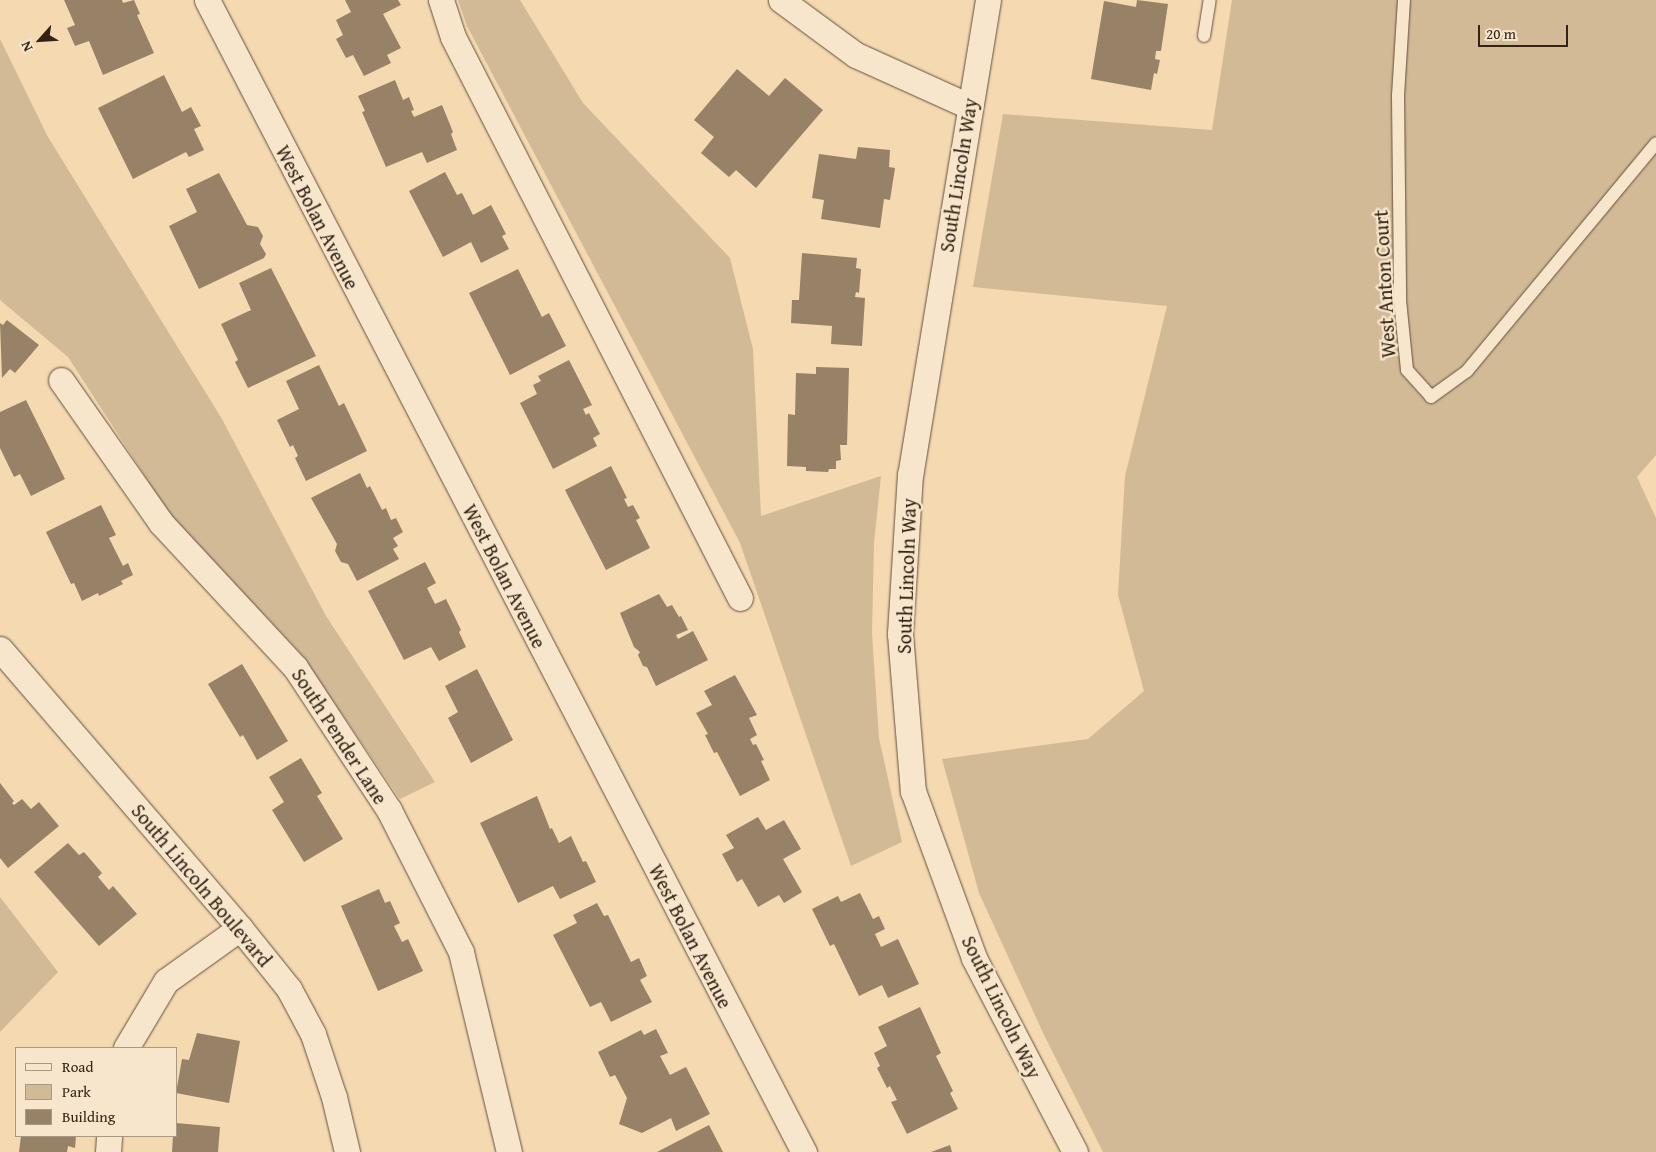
<!DOCTYPE html>
<html>
<head>
<meta charset="utf-8">
<style>
  body { margin:0 }
  #map { position:relative; width:1656px; height:1152px; overflow:hidden; background:#f4d9b1; font-family:"Gentium Book Plus",serif }
  div>[style] { position:absolute }
  [style*='--x'] { left:calc(var(--x)*1px); top:calc(var(--y)*1px); width:calc(var(--w)*1px); rotate:calc(var(--a)*1deg) }
  .green>* { inset:0; background:#d3ba97 }
  .building>* { inset:0; background:#978267 }
  .roads { filter:drop-shadow(0 0 1px #62503d) drop-shadow(0 0 1px #62503d) }
  .lane>* { height:12px; margin:-6px; padding:0 6px; transform-origin:6px; border-radius:6px; background:#f8e6cc }
  .street>* { height:25px; margin:-12.5px; padding:0 12.5px; transform-origin:12.5px; border-radius:12.5px; background:#f8e6cc }
  span { translate:-50% -50%; white-space:nowrap; text-align:center; line-height:1.15; -webkit-text-stroke:4.5px #f8e6cc; paint-order:stroke }
  .street-label { font-size:20px; color:#322316 }
  .legend { position:absolute; left:15px; top:1047px; width:162px; height:90px; box-sizing:border-box; background:#f8e6cc; border:1px solid #a99883; margin:0; padding:6px 9px; list-style:none; font-size:15px; color:#322316 }
  .legend li { display:flex; align-items:center; gap:10px; height:25px }
  .legend b { width:25px; border:1px solid #a99883 }
  .north { position:absolute; left:15px; top:15px; width:50px; height:50px; -webkit-text-stroke:4px #f8e6cc; paint-order:stroke; rotate:244deg; font-size:14px; font-weight:700; line-height:20px; text-align:center; color:#322316 }
  .north::after { content:''; display:block; margin:auto; width:18px; height:22px; background:#322316; clip-path:polygon(50% 0,100% 100%,50% 72%,0 100%) }
  .scale { position:absolute; left:1478px; top:25px; width:90px; height:22px; box-sizing:border-box; border:2px solid #322316; border-top:0; padding-left:6px; font-size:15px; line-height:18px; white-space:nowrap; color:#322316; -webkit-text-stroke:4px #f8e6cc; paint-order:stroke }
</style>
</head>
<body>
<div id="map">
  <div class="green">
    <div style="clip-path:polygon(458px 0,520px 0,583px 103px,730px 258px,753px 349px,761px 516px,881px 476px,874px 543px,872px 633px,879px 738px,902px 842px,851px 866px,740px 543px,467px 26px)"></div>
    <div style="clip-path:polygon(1232px 0,1656px 0,1656px 455px,1637px 477px,1656px 518px,1656px 1152px,1103px 1152px,1044px 1035px,979px 893px,942px 759px,1088px 739px,1144px 691px,1118px 595px,1125px 476px,1167px 306px,973px 287px,1003px 114px,1212px 130px)"></div>
    <div style="clip-path:polygon(0 39px,48px 137px,222px 419px,326px 616px,435px 782px,400px 799px,301px 654px,170px 515px,68px 357px,0 300px)"></div>
    <div style="clip-path:polygon(0 897px,58px 972px,0 1032px)"></div>
  </div>
  <div class="building">
    <div style="clip-path:polygon(64px 0,122px 0,123px 3px,134px 0,140px 14px,137px 15px,154px 53px,103px 75px,89px 41px,75px 46px,67px 28px,75px 25px)"></div>
    <div style="clip-path:polygon(345px 0,398px 0,401px 5px,383px 14px,401px 48px,387px 55px,391px 63px,364px 76px,353px 55px,346px 58px,336px 39px,343px 35px,336px 20px,351px 12px)"></div>
    <div style="clip-path:polygon(1137px 0,1168px 4px,1161px 51px,1156px 51px,1155px 59px,1160px 60px,1157px 74px,1154px 73px,1151px 90px,1091px 79px,1104px 1px,1136px 7px)"></div>
    <div style="clip-path:polygon(737px 69px,769px 96px,785px 78px,823px 110px,756px 188px,736px 170px,729px 177px,701px 153px,714px 137px,694px 120px)"></div>
    <div style="clip-path:polygon(164px 75px,182px 112px,191px 107px,201px 126px,194px 129px,204px 150px,189px 157px,186px 152px,133px 179px,98px 108px)"></div>
    <div style="clip-path:polygon(395px 80px,403px 100px,409px 97px,414px 110px,411px 111px,414px 117px,442px 105px,453px 132px,451px 134px,457px 150px,427px 163px,422px 152px,386px 167px,362px 112px,365px 111px,358px 96px)"></div>
    <div style="clip-path:polygon(858px 147px,890px 150px,889px 167px,895px 168px,890px 200px,884px 199px,880px 228px,821px 219px,824px 200px,812px 198px,819px 154px,856px 159px)"></div>
    <div style="clip-path:polygon(445px 172px,457px 195px,462px 193px,473px 215px,491px 205px,506px 234px,502px 236px,509px 249px,481px 263px,471px 242px,443px 257px,409px 191px)"></div>
    <div style="clip-path:polygon(219px 173px,247px 225px,258px 227px,263px 236px,260px 244px,266px 254px,264px 258px,199px 289px,169px 226px,197px 212px,186px 189px)"></div>
    <div style="clip-path:polygon(802px 253px,857px 258px,856px 268px,861px 269px,859px 293px,856px 292px,855px 297px,865px 298px,862px 346px,831px 344px,832px 326px,791px 323px,792px 300px,799px 300px)"></div>
    <div style="clip-path:polygon(271px 268px,316px 356px,248px 388px,235px 362px,238px 360px,221px 324px,251px 310px,239px 283px)"></div>
    <div style="clip-path:polygon(518px 269px,542px 317px,549px 313px,566px 346px,510px 375px,469px 293px)"></div>
    <div style="clip-path:polygon(7px 320px,39px 345px,15px 373px,10px 369px,2px 378px,0 323px,3px 325px)"></div>
    <div style="clip-path:polygon(569px 360px,592px 405px,583px 409px,586px 415px,589px 413px,600px 434px,593px 438px,597px 446px,553px 469px,520px 403px,537px 394px,533px 385px,541px 381px,538px 376px)"></div>
    <div style="clip-path:polygon(319px 365px,339px 406px,344px 403px,367px 451px,306px 481px,295px 458px,298px 456px,293px 445px,290px 447px,277px 420px,299px 409px,286px 381px)"></div>
    <div style="clip-path:polygon(816px 367px,849px 368px,847px 445px,840px 445px,841px 460px,836px 461px,836px 469px,829px 469px,828px 472px,806px 471px,806px 467px,787px 466px,788px 414px,795px 415px,796px 373px,816px 374px)"></div>
    <div style="clip-path:polygon(26px 400px,65px 479px,31px 496px,20px 474px,14px 477px,0 448px,0 412px)"></div>
    <div style="clip-path:polygon(611px 466px,627px 498px,624px 499px,628px 507px,633px 505px,640px 518px,636px 520px,650px 548px,606px 570px,565px 490px)"></div>
    <div style="clip-path:polygon(360px 473px,367px 488px,370px 486px,382px 510px,386px 508px,391px 520px,396px 518px,403px 532px,393px 538px,398px 546px,393px 549px,399px 559px,357px 581px,348px 564px,341px 562px,335px 551px,337px 544px,311px 498px)"></div>
    <div style="clip-path:polygon(101px 505px,116px 535px,109px 538px,123px 566px,128px 563px,133px 575px,121px 581px,123px 584px,99px 596px,98px 593px,82px 601px,74px 583px,71px 584px,46px 532px)"></div>
    <div style="clip-path:polygon(425px 562px,436px 583px,427px 588px,435px 604px,446px 599px,461px 630px,459px 632px,466px 647px,439px 661px,431px 647px,404px 660px,368px 591px)"></div>
    <div style="clip-path:polygon(659px 594px,667px 607px,672px 605px,679px 617px,681px 616px,688px 630px,676px 635px,678px 639px,693px 631px,708px 660px,656px 686px,647px 667px,643px 666px,638px 655px,640px 652px,634px 647px,620px 613px)"></div>
    <div style="clip-path:polygon(242px 664px,288px 741px,257px 760px,243px 735px,240px 737px,208px 684px)"></div>
    <div style="clip-path:polygon(477px 669px,513px 740px,471px 763px,448px 718px,458px 712px,445px 686px)"></div>
    <div style="clip-path:polygon(735px 675px,757px 715px,749px 718px,757px 735px,750px 739px,753px 745px,756px 744px,764px 760px,761px 761px,770px 780px,740px 796px,717px 752px,714px 753px,705px 735px,708px 734px,696px 713px,712px 705px,704px 691px)"></div>
    <div style="clip-path:polygon(301px 758px,322px 793px,317px 796px,343px 839px,304px 862px,272px 810px,284px 802px,269px 777px)"></div>
    <div style="clip-path:polygon(0 783px,14px 801px,12px 803px,14px 805px,22px 799px,31px 809px,39px 802px,59px 826px,8px 868px,0 858px)"></div>
    <div style="clip-path:polygon(537px 796px,550px 829px,552px 828px,559px 843px,571px 836px,583px 862px,586px 861px,596px 882px,560px 899px,553px 886px,518px 903px,480px 823px)"></div>
    <div style="clip-path:polygon(758px 817px,766px 830px,784px 820px,801px 849px,783px 859px,802px 892px,784px 903px,779px 895px,758px 907px,742px 879px,737px 882px,722px 854px,734px 848px,726px 835px)"></div>
    <div style="clip-path:polygon(68px 843px,79px 855px,84px 852px,102px 873px,98px 877px,109px 890px,113px 886px,137px 914px,99px 946px,34px 872px)"></div>
    <div style="clip-path:polygon(379px 889px,385px 903px,390px 901px,400px 923px,394px 926px,402px 942px,408px 939px,423px 971px,378px 991px,341px 906px)"></div>
    <div style="clip-path:polygon(860px 893px,873px 919px,879px 916px,885px 929px,875px 934px,881px 947px,898px 939px,919px 984px,888px 998px,882px 985px,859px 996px,834px 944px,830px 946px,812px 909px,838px 896px,841px 902px)"></div>
    <div style="clip-path:polygon(597px 903px,604px 916px,608px 915px,631px 962px,639px 958px,647px 976px,640px 980px,652px 1002px,611px 1022px,601px 1002px,590px 1007px,553px 935px,577px 923px,573px 915px)"></div>
    <div style="clip-path:polygon(920px 1007px,941px 1053px,936px 1056px,953px 1091px,950px 1093px,958px 1109px,907px 1134px,891px 1102px,897px 1100px,890px 1086px,887px 1088px,877px 1068px,880px 1066px,874px 1053px,887px 1046px,878px 1027px)"></div>
    <div style="clip-path:polygon(656px 1029px,668px 1053px,660px 1056px,670px 1075px,686px 1067px,710px 1114px,676px 1131px,671px 1118px,642px 1133px,619px 1124px,627px 1098px,615px 1075px,610px 1077px,598px 1052px,641px 1030px,644px 1035px)"></div>
    <div style="clip-path:polygon(197px 1033px,240px 1041px,229px 1103px,176px 1093px,182px 1059px,189px 1060px)"></div>
    <div style="clip-path:polygon(176px 1123px,220px 1127px,218px 1152px,172px 1152px,173px 1136px,176px 1136px)"></div>
    <div style="clip-path:polygon(709px 1125px,723px 1152px,657px 1152px)"></div>
    <div style="clip-path:polygon(21px 1136px,76px 1136px,75px 1148px,68px 1146px,67px 1152px,19px 1152px)"></div>
    <div style="clip-path:polygon(950px 1145px,952px 1152px,931px 1152px)"></div>
  </div>
  <div class="roads">
    <div class="lane">
      <div style="--x:1404;--y:0;--w:96;--a:93.6"></div>
      <div style="--x:1398;--y:96;--w:204;--a:89.4"></div>
      <div style="--x:1400;--y:300;--w:70;--a:84.3"></div>
      <div style="--x:1407;--y:370;--w:36;--a:48"></div>
      <div style="--x:1431;--y:397;--w:44;--a:-35.8"></div>
      <div style="--x:1467;--y:371;--w:296;--a:-50.3"></div>
      <div style="--x:1204;--y:36;--w:36;--a:-81"></div>
    </div>
    <div class="street">
      <div style="--x:207;--y:0;--w:1298;--a:62.61"></div>
      <div style="--x:441;--y:0;--w:39;--a:72"></div>
      <div style="--x:453;--y:37;--w:630;--a:62.91"></div>
      <div style="--x:781;--y:0;--w:93;--a:36.3"></div>
      <div style="--x:856;--y:55;--w:124;--a:24.3"></div>
      <div style="--x:988;--y:0;--w:480;--a:99.3"></div>
      <div style="--x:910;--y:474;--w:160;--a:93.6"></div>
      <div style="--x:900;--y:634;--w:158;--a:85.3"></div>
      <div style="--x:913;--y:791;--w:178;--a:69.9"></div>
      <div style="--x:974;--y:958;--w:219;--a:62.5"></div>
      <div style="--x:61;--y:380;--w:174;--a:55"></div>
      <div style="--x:161;--y:523;--w:197;--a:47.1"></div>
      <div style="--x:295;--y:667;--w:171;--a:56.7"></div>
      <div style="--x:389;--y:810;--w:159;--a:63.1"></div>
      <div style="--x:461;--y:952;--w:206;--a:76.5"></div>
      <div style="--x:0;--y:649;--w:368;--a:49.3"></div>
      <div style="--x:240;--y:928;--w:78;--a:51.2"></div>
      <div style="--x:289;--y:989;--w:51;--a:61.9"></div>
      <div style="--x:313;--y:1034;--w:66;--a:71.6"></div>
      <div style="--x:334;--y:1097;--w:57;--a:76.7"></div>
      <div style="--x:126;--y:1048;--w:78;--a:-59.2"></div>
      <div style="--x:166;--y:981;--w:91;--a:-35.6"></div>
      <div style="--x:108;--y:1152;--w:16;--a:-86"></div>
    </div>
  </div>
  <div class="street-label">
    <span style="left:958px;top:175px;rotate:-81deg">South Lincoln Way</span>
    <span style="left:318px;top:217px;rotate:63deg">West Bolan Avenue</span>
    <span style="left:1384px;top:284px;rotate:-93deg">West Anton Court</span>
    <span style="left:505px;top:576px;rotate:63deg">West Bolan Avenue</span>
    <span style="left:906px;top:576px;rotate:-88deg">South Lincoln Way</span>
    <span style="left:340px;top:736px;rotate:57deg">South Pender Lane</span>
    <span style="left:202px;top:885px;rotate:50deg">South Lincoln Boulevard</span>
    <span style="left:691px;top:936px;rotate:63deg">West Bolan Avenue</span>
    <span style="left:1002px;top:1007px;rotate:64deg">South Lincoln Way</span>
  </div>
  <ul class="legend">
  <li><b style="height:6px;background:#f8e6cc"></b>Road</li>
  <li><b style="height:14px;background:#d3ba97"></b>Park</li>
  <li><b style="height:14px;background:#978267"></b>Building</li>
  </ul>
  <div class="north">N</div>
  <div class="scale">20 m</div>
</div>
</body>
</html>
